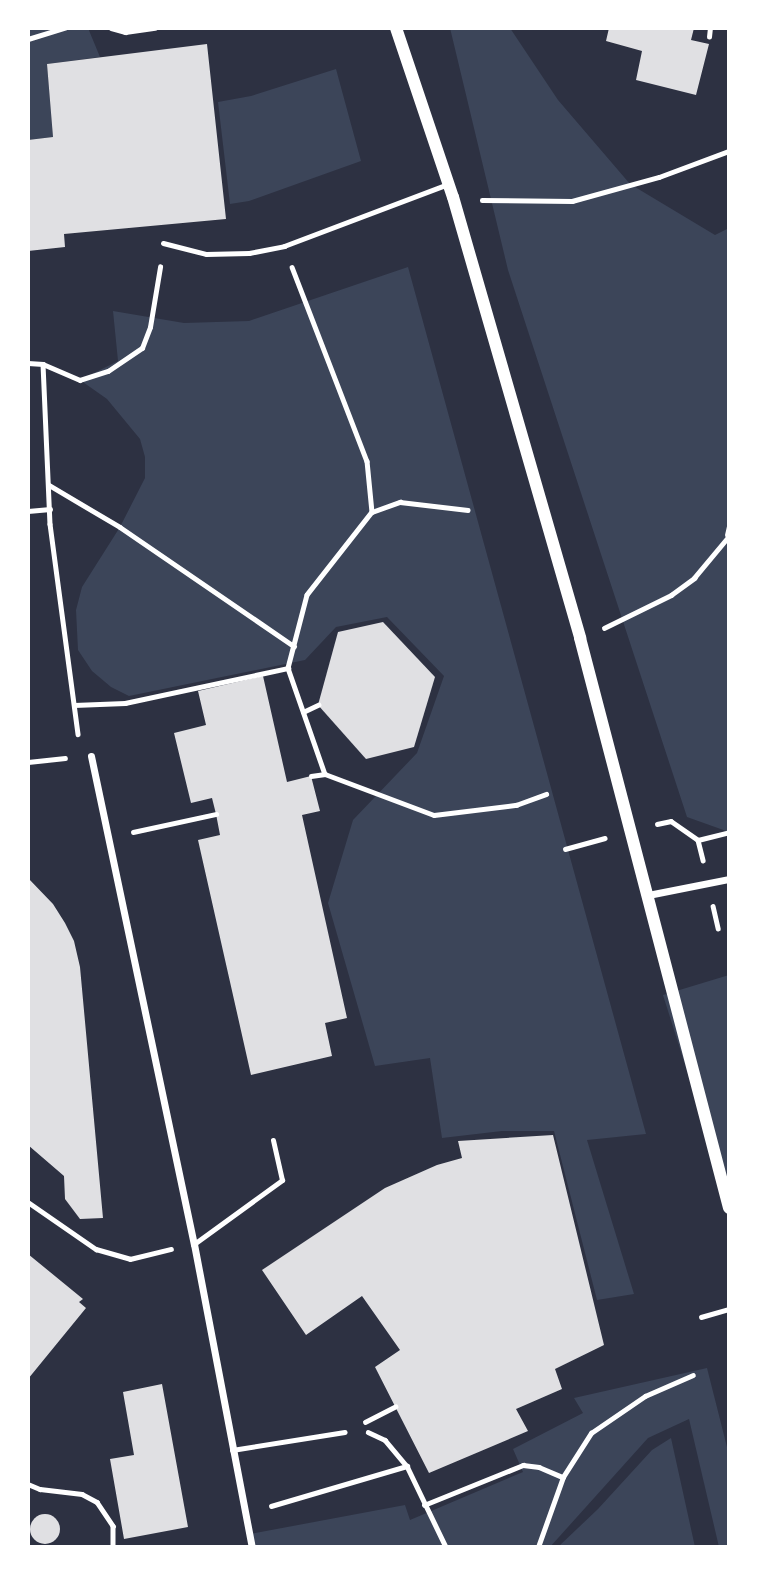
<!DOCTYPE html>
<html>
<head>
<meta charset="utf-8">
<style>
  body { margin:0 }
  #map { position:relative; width:757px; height:1575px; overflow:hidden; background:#2d3142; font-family:"Nunito Sans",sans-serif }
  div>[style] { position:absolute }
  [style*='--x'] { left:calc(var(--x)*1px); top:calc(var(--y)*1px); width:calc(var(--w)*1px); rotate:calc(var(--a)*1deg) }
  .green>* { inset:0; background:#3c4559 }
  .building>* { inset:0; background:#e0e0e3 }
  .round { border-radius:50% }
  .path>* { height:4.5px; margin:-2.25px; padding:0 2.25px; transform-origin:2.25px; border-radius:2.25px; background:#fff }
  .service>* { height:5px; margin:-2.5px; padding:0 2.5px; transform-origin:2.5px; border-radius:2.5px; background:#fff }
  .minor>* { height:7px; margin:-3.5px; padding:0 3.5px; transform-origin:3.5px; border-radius:3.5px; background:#fff }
  .tertiary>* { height:12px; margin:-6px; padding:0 6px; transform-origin:6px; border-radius:6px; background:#fff }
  span { translate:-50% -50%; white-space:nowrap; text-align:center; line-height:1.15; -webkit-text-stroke:6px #fff; paint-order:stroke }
  .frame { position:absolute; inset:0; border:30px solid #fff; pointer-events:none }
</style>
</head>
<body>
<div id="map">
  <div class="green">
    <div style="clip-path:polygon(28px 28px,88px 28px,100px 57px,47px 64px,53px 137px,28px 140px)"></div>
    <div style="clip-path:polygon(450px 28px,510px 28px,558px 100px,630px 184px,715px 235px,729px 228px,729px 832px,687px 817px,508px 270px)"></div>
    <div style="clip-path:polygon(336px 69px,361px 161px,249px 201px,230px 204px,218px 102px,251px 96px)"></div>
    <div style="clip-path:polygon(408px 267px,646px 1134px,587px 1140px,634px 1294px,597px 1300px,554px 1131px,502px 1131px,442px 1138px,430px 1058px,375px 1066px,328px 903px,353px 820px,417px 753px,444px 676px,387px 617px,336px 627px,305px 660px,129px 696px,111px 687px,92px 671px,78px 650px,76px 610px,82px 587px,120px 527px,145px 478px,145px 457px,140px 439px,107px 399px,80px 380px,118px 361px,113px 311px,184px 323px,249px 321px)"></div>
    <div style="clip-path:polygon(729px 975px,729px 1204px,663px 995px)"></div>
    <div style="clip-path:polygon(707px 1368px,729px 1455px,729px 1547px,719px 1547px,689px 1419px,648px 1438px,550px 1547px,252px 1547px,250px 1534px,405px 1505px,410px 1520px,523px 1472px,513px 1449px,583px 1413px,574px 1398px)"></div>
    <div style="clip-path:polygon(671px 1438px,695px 1547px,558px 1547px,598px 1509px,652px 1450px)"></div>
  </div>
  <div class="building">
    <div style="clip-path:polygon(609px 28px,694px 28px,691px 40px,709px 44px,696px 95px,636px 80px,642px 51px,606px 41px)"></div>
    <div style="clip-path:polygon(207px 44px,226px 219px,64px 234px,65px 247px,28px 251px,28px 140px,53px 137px,47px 64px)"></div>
    <div style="clip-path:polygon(383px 622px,435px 677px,414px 747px,366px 759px,318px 705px,338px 632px)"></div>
    <div style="clip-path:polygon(263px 676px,287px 782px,311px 776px,320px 811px,302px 815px,347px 1018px,325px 1023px,332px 1056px,251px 1075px,198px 840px,220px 835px,216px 814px,212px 798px,191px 803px,174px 733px,206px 725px,198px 691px)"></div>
    <div style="clip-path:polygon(28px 878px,53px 904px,65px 923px,74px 941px,80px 967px,103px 1218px,80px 1219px,65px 1199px,64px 1176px,28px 1145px)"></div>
    <div style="clip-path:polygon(553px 1135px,604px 1345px,555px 1369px,562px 1389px,516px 1409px,528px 1431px,429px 1473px,375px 1367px,400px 1350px,362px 1296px,306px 1335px,262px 1270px,385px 1188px,437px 1165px,462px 1158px,458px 1141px)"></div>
    <div style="clip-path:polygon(28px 1254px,83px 1299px,79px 1302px,86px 1308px,28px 1379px)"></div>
    <div style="clip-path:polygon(162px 1384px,188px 1527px,124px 1539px,110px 1459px,134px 1455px,123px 1392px)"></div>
    <div class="round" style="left:30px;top:1514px;width:30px;height:30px"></div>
  </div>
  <div class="path">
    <div style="--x:709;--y:37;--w:9;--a:-84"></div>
    <div style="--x:28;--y:39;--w:39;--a:-17"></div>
    <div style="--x:482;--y:200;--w:90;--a:0.6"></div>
    <div style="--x:572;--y:201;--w:90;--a:-15.4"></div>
    <div style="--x:659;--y:177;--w:75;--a:-20.4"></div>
    <div style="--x:292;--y:267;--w:208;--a:68.9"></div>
    <div style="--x:367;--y:461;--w:51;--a:84.4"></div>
    <div style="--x:372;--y:512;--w:105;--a:128.1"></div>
    <div style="--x:307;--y:595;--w:75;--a:104.6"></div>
    <div style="--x:288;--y:668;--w:112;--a:70.8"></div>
    <div style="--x:325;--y:774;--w:116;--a:20.6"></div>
    <div style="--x:434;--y:815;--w:83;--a:-7"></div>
    <div style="--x:516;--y:805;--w:32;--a:-20"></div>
    <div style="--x:28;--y:363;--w:15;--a:4"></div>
    <div style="--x:43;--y:364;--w:40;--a:23.4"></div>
    <div style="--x:80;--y:380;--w:29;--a:-18"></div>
    <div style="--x:108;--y:371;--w:41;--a:-34.1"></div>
    <div style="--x:142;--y:348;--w:22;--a:-69"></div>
    <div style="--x:150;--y:327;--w:61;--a:-80.5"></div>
    <div style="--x:43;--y:364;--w:160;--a:87.5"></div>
    <div style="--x:50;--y:524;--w:212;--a:82.4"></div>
    <div style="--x:49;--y:485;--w:82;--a:30.6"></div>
    <div style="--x:120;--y:527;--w:211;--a:34.4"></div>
    <div style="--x:28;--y:511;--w:22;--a:-5"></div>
    <div style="--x:372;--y:512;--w:30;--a:-20"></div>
    <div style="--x:400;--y:502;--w:68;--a:6.7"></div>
    <div style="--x:727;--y:535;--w:9;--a:-77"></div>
    <div style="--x:604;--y:628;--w:75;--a:-26.2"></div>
    <div style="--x:671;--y:595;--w:29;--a:-36"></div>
    <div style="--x:694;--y:578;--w:55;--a:-50.2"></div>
    <div style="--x:74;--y:705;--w:51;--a:-2.2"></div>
    <div style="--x:125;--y:703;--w:167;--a:-12.1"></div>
    <div style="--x:303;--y:712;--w:17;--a:-25"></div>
    <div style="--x:28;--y:762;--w:37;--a:-6"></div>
    <div style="--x:311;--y:776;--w:14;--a:-8"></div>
    <div style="--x:657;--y:824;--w:14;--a:-12"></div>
    <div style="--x:671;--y:821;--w:33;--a:35"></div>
    <div style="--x:698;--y:840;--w:32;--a:-14"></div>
    <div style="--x:133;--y:832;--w:85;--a:-12.2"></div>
    <div style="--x:698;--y:840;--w:21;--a:76"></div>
    <div style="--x:565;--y:849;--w:41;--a:-15.4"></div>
    <div style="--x:713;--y:906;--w:23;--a:77"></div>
    <div style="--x:28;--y:1202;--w:83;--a:34.7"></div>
    <div style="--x:96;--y:1249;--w:35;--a:16"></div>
    <div style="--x:130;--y:1259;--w:42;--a:-13.7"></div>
    <div style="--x:701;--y:1317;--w:29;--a:-16"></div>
    <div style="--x:365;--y:1422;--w:34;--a:-27"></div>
    <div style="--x:368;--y:1432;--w:19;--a:25"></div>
    <div style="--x:385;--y:1440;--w:34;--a:50"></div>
    <div style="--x:407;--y:1466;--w:90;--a:64.3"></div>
    <div style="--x:28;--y:1484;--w:13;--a:23"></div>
    <div style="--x:40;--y:1489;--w:42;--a:6.8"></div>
    <div style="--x:82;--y:1494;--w:17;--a:28"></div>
    <div style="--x:97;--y:1502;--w:29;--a:56"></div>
    <div style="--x:113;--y:1526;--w:21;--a:90"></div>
    <div style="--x:424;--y:1505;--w:107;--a:-22"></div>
    <div style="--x:523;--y:1465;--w:16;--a:7"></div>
    <div style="--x:539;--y:1467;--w:26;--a:23"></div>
    <div style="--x:271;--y:1506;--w:142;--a:-16.4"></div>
    <div style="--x:538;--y:1547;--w:74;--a:-70.3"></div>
    <div style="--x:563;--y:1477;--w:52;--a:-57.5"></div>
    <div style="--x:591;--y:1433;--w:65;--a:-34.4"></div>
    <div style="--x:645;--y:1396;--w:52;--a:-23.6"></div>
  </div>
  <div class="service">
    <div style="--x:111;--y:28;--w:15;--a:16"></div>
    <div style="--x:125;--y:32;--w:30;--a:-8"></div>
    <div style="--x:163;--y:243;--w:44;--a:14.3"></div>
    <div style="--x:206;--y:254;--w:43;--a:-1.3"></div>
    <div style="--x:249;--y:253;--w:36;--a:-11"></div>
    <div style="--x:284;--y:246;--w:175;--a:-20.7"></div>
    <div style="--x:194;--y:1244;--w:109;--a:-36"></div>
    <div style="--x:282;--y:1180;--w:41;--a:-102.7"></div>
    <div style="--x:232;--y:1450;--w:114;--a:-9.1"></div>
  </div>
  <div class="minor">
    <div style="--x:91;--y:756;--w:499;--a:78.1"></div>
    <div style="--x:194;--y:1244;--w:309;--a:79.2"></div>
    <div style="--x:648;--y:895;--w:83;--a:-11.2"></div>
  </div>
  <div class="tertiary">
    <div style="--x:396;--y:28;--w:178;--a:71.4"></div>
    <div style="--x:453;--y:197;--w:459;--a:73.9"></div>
    <div style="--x:580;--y:638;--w:589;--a:75.35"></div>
  </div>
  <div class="frame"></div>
</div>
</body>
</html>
